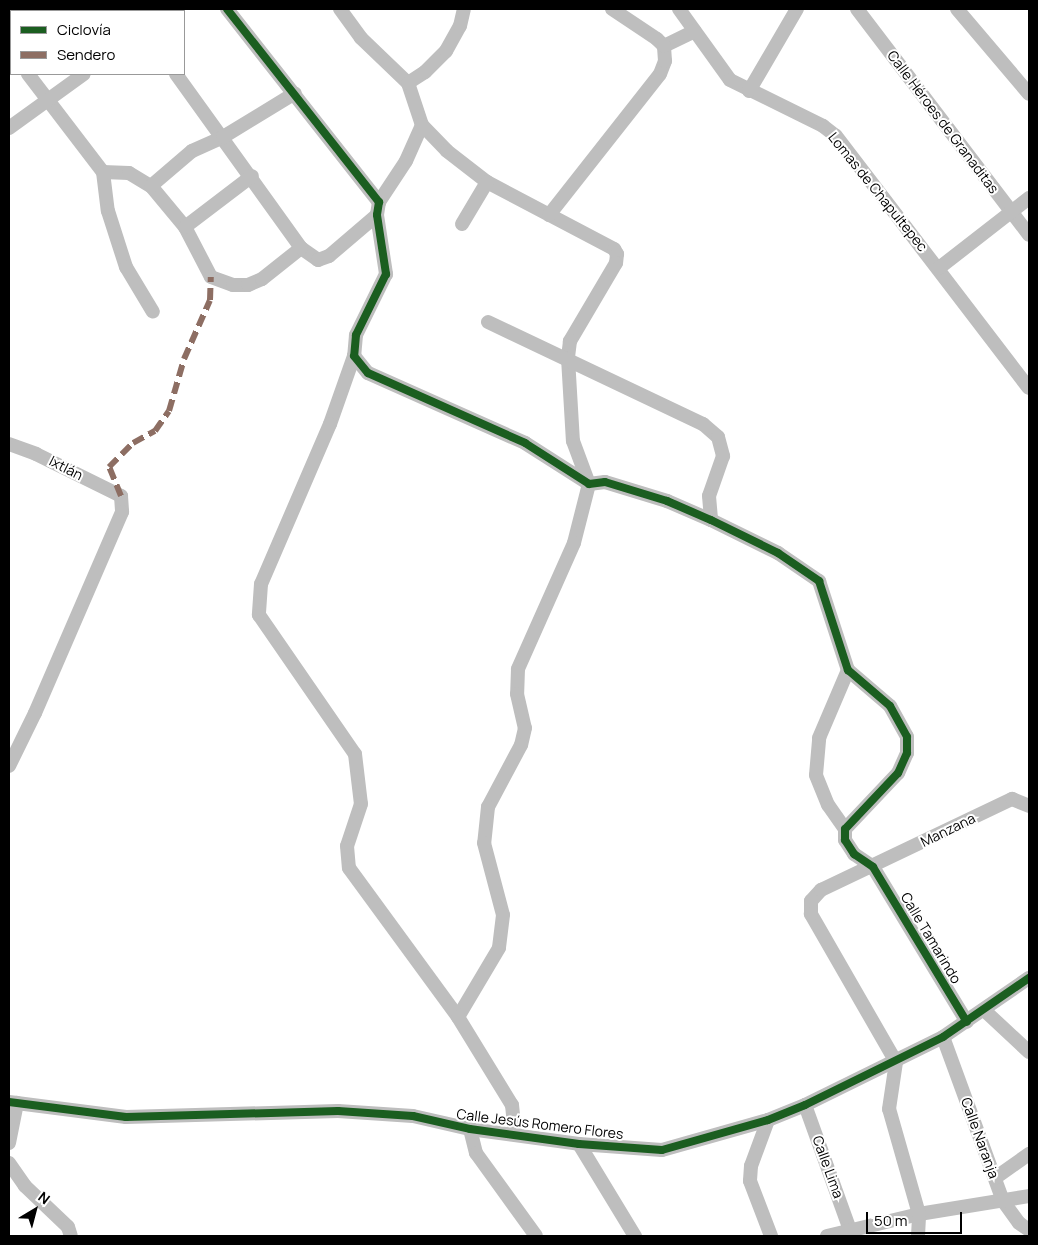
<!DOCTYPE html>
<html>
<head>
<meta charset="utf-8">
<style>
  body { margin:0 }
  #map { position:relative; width:1038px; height:1245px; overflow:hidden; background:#fff; font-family:Manrope,sans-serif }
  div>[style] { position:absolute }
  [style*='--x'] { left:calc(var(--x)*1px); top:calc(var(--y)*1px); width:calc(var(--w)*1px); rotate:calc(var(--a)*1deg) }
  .street>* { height:14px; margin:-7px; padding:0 7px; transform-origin:7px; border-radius:7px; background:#bebebe }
  .quiet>* { height:6px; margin-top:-3px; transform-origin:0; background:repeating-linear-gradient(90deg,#8d6e63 0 12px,transparent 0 18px) }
  .cycleway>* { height:8px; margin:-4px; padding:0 4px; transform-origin:4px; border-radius:4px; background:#1b5e20 }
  span { translate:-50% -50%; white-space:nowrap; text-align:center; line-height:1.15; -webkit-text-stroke:4px #fff; paint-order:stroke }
  .street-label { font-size:14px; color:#000 }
  .frame { position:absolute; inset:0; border:10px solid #000; pointer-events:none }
  .legend { position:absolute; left:10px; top:10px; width:175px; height:65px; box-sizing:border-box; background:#fff; border:1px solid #999; margin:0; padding:6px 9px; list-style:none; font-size:15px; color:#000 }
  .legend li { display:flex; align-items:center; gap:10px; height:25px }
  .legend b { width:25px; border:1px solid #999 }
  .north { position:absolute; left:10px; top:1185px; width:50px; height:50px; -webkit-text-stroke:4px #fff; paint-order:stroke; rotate:37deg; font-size:14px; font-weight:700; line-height:20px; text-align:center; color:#000 }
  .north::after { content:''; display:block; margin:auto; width:18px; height:22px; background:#000; clip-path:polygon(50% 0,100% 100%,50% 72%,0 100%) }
  .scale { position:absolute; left:866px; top:1212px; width:96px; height:22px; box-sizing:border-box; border:2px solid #000; border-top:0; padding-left:6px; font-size:15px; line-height:18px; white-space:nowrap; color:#000; -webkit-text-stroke:4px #fff; paint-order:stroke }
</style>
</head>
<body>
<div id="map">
  <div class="street">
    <div style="--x:227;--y:9;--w:246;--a:51.8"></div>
    <div style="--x:379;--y:202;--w:13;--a:99"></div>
    <div style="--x:377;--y:215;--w:60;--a:81.3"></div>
    <div style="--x:386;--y:274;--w:68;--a:116.2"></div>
    <div style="--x:356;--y:335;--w:21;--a:95"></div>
    <div style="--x:354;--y:356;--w:22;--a:51"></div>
    <div style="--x:368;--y:373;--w:172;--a:24"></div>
    <div style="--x:525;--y:443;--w:76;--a:32.6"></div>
    <div style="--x:589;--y:484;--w:16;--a:-7"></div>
    <div style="--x:605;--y:482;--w:65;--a:17"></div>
    <div style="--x:667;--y:501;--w:48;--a:23.4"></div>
    <div style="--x:711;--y:520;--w:75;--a:26.2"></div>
    <div style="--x:778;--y:553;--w:50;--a:34.3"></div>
    <div style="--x:819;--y:581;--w:94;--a:72"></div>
    <div style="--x:848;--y:670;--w:55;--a:40.6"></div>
    <div style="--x:890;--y:706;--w:35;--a:61"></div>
    <div style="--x:907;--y:737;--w:16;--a:90"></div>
    <div style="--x:907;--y:753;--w:22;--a:114"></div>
    <div style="--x:898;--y:773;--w:77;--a:133.4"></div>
    <div style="--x:845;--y:829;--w:11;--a:90"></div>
    <div style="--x:845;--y:840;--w:17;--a:57"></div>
    <div style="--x:854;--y:854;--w:23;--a:34"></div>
    <div style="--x:873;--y:867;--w:181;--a:58.8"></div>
    <div style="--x:340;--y:9;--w:36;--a:54"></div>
    <div style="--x:361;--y:38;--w:65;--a:43.8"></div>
    <div style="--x:408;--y:83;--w:44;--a:71.6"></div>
    <div style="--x:422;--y:125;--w:39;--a:114"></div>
    <div style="--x:406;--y:161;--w:49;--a:123.4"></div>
    <div style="--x:679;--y:9;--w:87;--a:54.3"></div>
    <div style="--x:730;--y:80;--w:104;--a:26.3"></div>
    <div style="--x:823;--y:126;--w:16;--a:38"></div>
    <div style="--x:836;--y:136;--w:317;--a:52.6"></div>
    <div style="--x:857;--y:9;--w:284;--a:52.7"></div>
    <div style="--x:957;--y:9;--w:111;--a:49.7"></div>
    <div style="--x:170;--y:11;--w:4;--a:-27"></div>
    <div style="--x:9;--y:46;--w:4;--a:63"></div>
    <div style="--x:664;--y:46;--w:34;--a:-26"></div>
    <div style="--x:28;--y:74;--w:123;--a:52.6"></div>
    <div style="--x:103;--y:172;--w:26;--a:2"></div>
    <div style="--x:129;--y:173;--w:26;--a:31"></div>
    <div style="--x:151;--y:186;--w:53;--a:50.3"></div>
    <div style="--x:185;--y:227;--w:56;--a:62.5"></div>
    <div style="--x:211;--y:277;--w:23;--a:20"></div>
    <div style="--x:233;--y:285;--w:15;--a:0"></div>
    <div style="--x:248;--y:285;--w:15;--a:-23"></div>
    <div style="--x:262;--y:279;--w:50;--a:-38.5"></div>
    <div style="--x:301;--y:248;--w:21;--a:35"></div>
    <div style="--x:318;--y:260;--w:12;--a:-20"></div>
    <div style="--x:329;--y:256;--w:63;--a:-40.5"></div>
    <div style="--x:176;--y:74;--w:214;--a:54.3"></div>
    <div style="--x:408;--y:83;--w:20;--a:-33"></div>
    <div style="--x:425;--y:72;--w:30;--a:-45"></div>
    <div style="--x:446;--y:51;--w:29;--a:-61"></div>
    <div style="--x:460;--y:26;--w:17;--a:-77"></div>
    <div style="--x:749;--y:91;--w:95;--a:-59.7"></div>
    <div style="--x:422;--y:125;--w:36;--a:46"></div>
    <div style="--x:447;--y:151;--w:51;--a:37.8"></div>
    <div style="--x:487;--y:182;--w:144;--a:27.8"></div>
    <div style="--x:614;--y:249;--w:6;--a:59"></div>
    <div style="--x:617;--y:254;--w:9;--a:96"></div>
    <div style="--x:616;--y:263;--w:91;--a:120.5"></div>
    <div style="--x:570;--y:341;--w:17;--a:97"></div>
    <div style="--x:568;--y:358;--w:83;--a:86.6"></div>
    <div style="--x:573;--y:441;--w:46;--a:69.6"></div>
    <div style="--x:589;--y:484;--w:61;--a:104.3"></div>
    <div style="--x:574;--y:543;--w:138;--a:114"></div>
    <div style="--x:518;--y:669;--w:25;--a:92"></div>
    <div style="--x:517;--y:694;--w:35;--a:77"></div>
    <div style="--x:525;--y:728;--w:17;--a:103"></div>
    <div style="--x:521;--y:745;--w:70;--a:118"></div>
    <div style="--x:488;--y:807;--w:36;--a:96"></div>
    <div style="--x:484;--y:843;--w:74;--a:75.2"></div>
    <div style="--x:503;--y:915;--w:33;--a:97"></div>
    <div style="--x:499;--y:948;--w:80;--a:120.7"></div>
    <div style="--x:9;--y:128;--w:92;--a:-35.8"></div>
    <div style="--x:103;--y:172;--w:39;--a:83"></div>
    <div style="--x:108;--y:211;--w:59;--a:72.2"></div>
    <div style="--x:126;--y:267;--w:52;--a:59"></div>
    <div style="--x:151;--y:186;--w:54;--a:-40.5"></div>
    <div style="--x:192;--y:151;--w:34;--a:-24"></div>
    <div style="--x:223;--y:137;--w:84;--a:-31.4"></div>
    <div style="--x:549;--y:215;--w:179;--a:-51.8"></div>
    <div style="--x:660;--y:74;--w:14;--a:-69"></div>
    <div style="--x:665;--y:61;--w:15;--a:-94"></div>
    <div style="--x:664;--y:46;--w:10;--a:-135"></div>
    <div style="--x:657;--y:39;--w:54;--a:-146.3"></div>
    <div style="--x:462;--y:224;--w:49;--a:-59.2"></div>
    <div style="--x:185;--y:227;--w:84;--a:-37.3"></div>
    <div style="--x:939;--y:268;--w:114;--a:-37.9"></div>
    <div style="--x:488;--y:322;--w:238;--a:25.4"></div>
    <div style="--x:703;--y:424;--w:20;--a:41"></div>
    <div style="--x:718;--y:437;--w:20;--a:75"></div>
    <div style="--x:723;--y:456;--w:42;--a:109.3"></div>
    <div style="--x:709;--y:496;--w:24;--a:85"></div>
    <div style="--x:354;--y:356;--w:72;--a:109.4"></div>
    <div style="--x:330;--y:424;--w:174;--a:113.3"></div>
    <div style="--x:261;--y:584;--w:31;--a:94"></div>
    <div style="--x:259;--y:615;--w:169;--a:55.4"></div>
    <div style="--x:355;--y:754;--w:50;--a:83.2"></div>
    <div style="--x:361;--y:804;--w:44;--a:108.4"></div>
    <div style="--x:347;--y:846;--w:22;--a:85"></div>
    <div style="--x:349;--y:868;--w:185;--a:53.8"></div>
    <div style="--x:458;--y:1017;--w:103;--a:58.5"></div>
    <div style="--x:512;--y:1105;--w:28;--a:84"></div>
    <div style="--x:9;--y:444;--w:29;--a:20"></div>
    <div style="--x:36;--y:454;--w:95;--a:26.3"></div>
    <div style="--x:121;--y:496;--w:16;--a:86"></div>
    <div style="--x:122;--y:512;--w:219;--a:113.4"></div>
    <div style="--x:35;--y:713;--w:59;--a:116.1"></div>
    <div style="--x:845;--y:829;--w:29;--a:-125"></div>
    <div style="--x:828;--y:805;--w:32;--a:-112"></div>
    <div style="--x:816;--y:775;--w:37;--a:-85"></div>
    <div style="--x:819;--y:738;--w:74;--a:-66.9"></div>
    <div style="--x:985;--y:1011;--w:60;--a:43"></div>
    <div style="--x:943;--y:1037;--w:175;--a:69.9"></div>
    <div style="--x:1003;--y:1201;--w:27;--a:54"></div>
    <div style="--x:1019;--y:1223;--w:12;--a:35"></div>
    <div style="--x:9;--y:1102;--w:118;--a:7.3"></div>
    <div style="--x:126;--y:1117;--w:212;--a:-1.6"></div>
    <div style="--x:338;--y:1111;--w:75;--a:3.8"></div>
    <div style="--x:413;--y:1116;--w:58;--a:12.8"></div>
    <div style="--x:470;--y:1129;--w:110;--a:7.8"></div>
    <div style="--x:579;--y:1144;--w:83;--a:4.1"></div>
    <div style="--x:662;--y:1150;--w:110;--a:-15.8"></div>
    <div style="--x:768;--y:1120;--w:40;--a:-22"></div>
    <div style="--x:805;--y:1105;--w:154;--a:-26.2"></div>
    <div style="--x:943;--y:1037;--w:104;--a:-34.5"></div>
    <div style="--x:805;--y:1105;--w:133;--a:70.2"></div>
    <div style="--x:768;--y:1120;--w:49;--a:110.3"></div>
    <div style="--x:751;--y:1166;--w:15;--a:94"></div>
    <div style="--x:750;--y:1181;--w:59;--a:69.1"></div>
    <div style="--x:470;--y:1129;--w:25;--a:76"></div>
    <div style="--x:476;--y:1153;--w:102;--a:54.1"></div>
    <div style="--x:9;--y:1143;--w:41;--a:-78.7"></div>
    <div style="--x:579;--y:1144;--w:108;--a:58.7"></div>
    <div style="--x:9;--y:1163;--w:28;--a:55"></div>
    <div style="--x:25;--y:1186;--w:59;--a:43.6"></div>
    <div style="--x:68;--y:1227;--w:9;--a:72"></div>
    <div style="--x:995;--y:1178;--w:42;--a:-35.2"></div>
    <div style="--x:827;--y:1236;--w:95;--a:-13.4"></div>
    <div style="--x:919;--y:1214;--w:111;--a:-9.3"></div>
    <div style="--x:918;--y:1236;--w:22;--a:-87"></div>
    <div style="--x:919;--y:1214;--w:109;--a:-105.9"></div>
    <div style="--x:889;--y:1109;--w:48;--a:-81.5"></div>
    <div style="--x:896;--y:1062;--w:171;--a:-119.9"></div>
    <div style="--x:811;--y:914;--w:13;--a:-90"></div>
    <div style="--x:811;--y:901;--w:15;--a:-48"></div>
    <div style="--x:821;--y:890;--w:212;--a:-25.5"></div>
    <div style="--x:1012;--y:799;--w:18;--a:22"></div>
  </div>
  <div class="quiet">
    <div style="--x:121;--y:496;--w:31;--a:-112"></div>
    <div style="--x:109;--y:467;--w:34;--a:-45"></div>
    <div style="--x:133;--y:443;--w:25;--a:-29"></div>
    <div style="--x:155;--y:431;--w:24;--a:-55"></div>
    <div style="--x:169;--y:411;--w:54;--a:-73.9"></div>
    <div style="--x:184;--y:359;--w:64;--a:-66.2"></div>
    <div style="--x:210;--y:300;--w:23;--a:-88"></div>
  </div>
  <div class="cycleway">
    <div style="--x:227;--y:9;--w:246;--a:51.8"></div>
    <div style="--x:379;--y:202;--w:13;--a:99"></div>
    <div style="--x:377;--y:215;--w:60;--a:81.3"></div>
    <div style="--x:386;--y:274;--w:68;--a:116.2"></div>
    <div style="--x:356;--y:335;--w:21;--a:95"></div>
    <div style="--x:354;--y:356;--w:22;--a:51"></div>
    <div style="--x:368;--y:373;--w:172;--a:24"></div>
    <div style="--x:525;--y:443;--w:76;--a:32.6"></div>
    <div style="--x:589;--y:484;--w:16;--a:-7"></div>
    <div style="--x:605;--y:482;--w:65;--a:17"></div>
    <div style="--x:667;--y:501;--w:48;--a:23.4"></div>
    <div style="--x:711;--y:520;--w:75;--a:26.2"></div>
    <div style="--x:778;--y:553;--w:50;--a:34.3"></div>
    <div style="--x:819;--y:581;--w:94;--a:72"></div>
    <div style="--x:848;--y:670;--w:55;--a:40.6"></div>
    <div style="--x:890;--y:706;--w:35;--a:61"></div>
    <div style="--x:907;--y:737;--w:16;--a:90"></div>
    <div style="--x:907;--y:753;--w:22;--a:114"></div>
    <div style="--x:898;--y:773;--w:77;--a:133.4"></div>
    <div style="--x:845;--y:829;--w:11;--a:90"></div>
    <div style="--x:845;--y:840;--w:17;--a:57"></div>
    <div style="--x:854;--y:854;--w:23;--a:34"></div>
    <div style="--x:873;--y:867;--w:181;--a:58.8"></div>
    <div style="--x:9;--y:1102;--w:118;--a:7.3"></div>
    <div style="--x:126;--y:1117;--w:212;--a:-1.6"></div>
    <div style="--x:338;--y:1111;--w:75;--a:3.8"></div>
    <div style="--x:413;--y:1116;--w:58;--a:12.8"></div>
    <div style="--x:470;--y:1129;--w:110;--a:7.8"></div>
    <div style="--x:579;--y:1144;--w:83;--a:4.1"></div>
    <div style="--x:662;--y:1150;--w:110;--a:-15.8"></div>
    <div style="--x:768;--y:1120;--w:40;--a:-22"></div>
    <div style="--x:805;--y:1105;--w:154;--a:-26.2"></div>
    <div style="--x:943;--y:1037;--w:104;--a:-34.5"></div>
  </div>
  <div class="street-label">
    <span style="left:943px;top:122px;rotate:53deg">Calle Héroes de Granaditas</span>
    <span style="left:878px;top:192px;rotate:51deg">Lomas de Chapultepec</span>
    <span style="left:66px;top:468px;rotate:27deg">Ixtlán</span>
    <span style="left:948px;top:830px;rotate:-26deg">Manzana</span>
    <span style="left:931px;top:938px;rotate:59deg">Calle Tamarindo</span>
    <span style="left:540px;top:1124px;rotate:7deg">Calle Jesús Romero Flores</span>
    <span style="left:980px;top:1138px;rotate:70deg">Calle Naranja</span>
    <span style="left:828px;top:1167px;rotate:70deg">Calle Lima</span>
  </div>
  <div class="frame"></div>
  <ul class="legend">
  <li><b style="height:6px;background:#1b5e20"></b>Ciclovía</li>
  <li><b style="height:6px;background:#8d6e63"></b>Sendero</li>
  </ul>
  <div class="north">N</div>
  <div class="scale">50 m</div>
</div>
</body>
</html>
